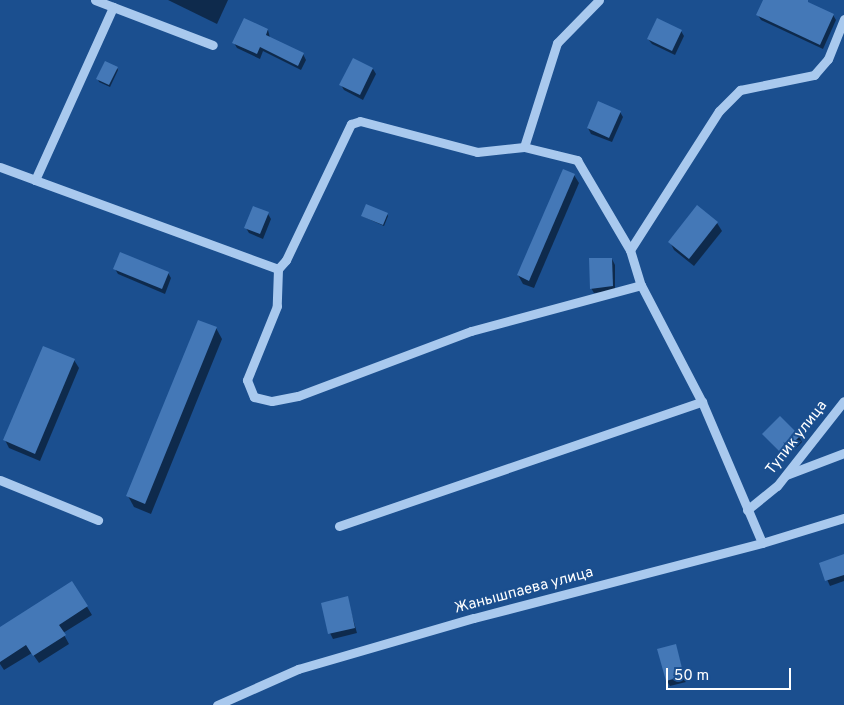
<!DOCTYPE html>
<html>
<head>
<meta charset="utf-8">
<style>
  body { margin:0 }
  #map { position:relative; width:844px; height:705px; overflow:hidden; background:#1b4f8f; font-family:Overpass,sans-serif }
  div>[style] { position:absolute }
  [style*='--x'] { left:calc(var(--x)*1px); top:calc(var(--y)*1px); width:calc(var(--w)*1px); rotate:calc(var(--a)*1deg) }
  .shadow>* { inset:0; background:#0007 }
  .building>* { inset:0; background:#4478b7 }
  .minor>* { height:9px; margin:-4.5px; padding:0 4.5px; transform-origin:4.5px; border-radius:4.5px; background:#a9c9ee }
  span { translate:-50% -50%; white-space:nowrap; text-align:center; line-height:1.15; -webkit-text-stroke:4px #1b4f8f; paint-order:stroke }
  .street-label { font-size:15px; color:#fff }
  .scale { position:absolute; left:666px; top:668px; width:125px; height:22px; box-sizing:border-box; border:2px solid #fff; border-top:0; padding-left:6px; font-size:15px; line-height:18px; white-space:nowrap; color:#fff; -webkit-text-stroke:4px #1b4f8f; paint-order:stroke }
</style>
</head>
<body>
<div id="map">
  <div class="shadow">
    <div style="clip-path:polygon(168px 0,228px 0,217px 24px)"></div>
    <div style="clip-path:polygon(765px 0,800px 0,833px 15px,836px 20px,823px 49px,761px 20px,758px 15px)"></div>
    <div style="clip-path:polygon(245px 20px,268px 30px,270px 38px,303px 54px,306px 60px,301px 70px,263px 51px,260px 59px,237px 48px,234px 43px)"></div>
    <div style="clip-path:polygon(681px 31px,684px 36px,675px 55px,652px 44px,648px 39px)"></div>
    <div style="clip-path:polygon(117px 68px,118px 70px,110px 87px,99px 82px,98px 79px)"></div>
    <div style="clip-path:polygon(373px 69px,376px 74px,363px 100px,344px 90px,341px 85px)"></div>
    <div style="clip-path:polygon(620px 112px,623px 117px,612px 142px,591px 134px,588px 128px)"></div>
    <div style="clip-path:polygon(574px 175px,579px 183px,534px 288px,523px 284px,518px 275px)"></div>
    <div style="clip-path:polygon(268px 214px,271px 219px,263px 239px,249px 233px,246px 228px)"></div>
    <div style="clip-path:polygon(387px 214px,388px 216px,384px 226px,362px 216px)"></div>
    <div style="clip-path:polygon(717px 223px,722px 231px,694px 266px,674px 250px,670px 242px)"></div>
    <div style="clip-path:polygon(612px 259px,615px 265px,615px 291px,594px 293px,591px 288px)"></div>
    <div style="clip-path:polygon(115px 269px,168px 273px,171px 278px,165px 294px,118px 274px)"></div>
    <div style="clip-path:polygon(216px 328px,222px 339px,151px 514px,134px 507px,128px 496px)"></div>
    <div style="clip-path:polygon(74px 360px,79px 368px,40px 461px,9px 448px,5px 440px)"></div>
    <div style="clip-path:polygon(763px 434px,799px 436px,802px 442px,786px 458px)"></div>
    <div style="clip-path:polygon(844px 556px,844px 581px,830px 586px,820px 564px)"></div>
    <div style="clip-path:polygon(72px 582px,92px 615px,63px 633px,69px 644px,39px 663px,32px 653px,4px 670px,0 664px,0 628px)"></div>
    <div style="clip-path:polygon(347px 598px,357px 633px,333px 639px,330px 633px)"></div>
    <div style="clip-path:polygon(675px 645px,686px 682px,670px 686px,667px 681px)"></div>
  </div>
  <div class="building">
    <div style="clip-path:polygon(763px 0,808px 0,808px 2px,834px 14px,820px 45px,756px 15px)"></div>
    <div style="clip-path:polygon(244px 18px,268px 29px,266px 35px,304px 53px,298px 66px,260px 47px,257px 54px,232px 43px)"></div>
    <div style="clip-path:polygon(657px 18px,682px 30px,672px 51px,647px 39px)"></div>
    <div style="clip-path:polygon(353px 58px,373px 68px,360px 95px,339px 85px)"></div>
    <div style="clip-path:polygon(105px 61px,118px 67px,109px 85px,96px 79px)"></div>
    <div style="clip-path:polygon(598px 101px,621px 111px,609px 138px,587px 128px)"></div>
    <div style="clip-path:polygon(563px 169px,575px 174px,529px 281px,517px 275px)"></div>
    <div style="clip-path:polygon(366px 204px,388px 213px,383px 225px,361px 216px)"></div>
    <div style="clip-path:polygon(697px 205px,718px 222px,689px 259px,668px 242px)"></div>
    <div style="clip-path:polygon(253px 206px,269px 212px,260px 234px,244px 228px)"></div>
    <div style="clip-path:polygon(120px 252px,169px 272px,162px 289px,113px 269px)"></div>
    <div style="clip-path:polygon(589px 258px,612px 258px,613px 286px,590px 289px)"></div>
    <div style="clip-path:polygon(198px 320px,217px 327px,145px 504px,126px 496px)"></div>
    <div style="clip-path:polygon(43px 346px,75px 359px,35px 454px,3px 440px)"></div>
    <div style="clip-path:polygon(780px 416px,800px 436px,782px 454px,762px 434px)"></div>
    <div style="clip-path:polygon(844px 554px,844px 575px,825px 581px,819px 563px)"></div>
    <div style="clip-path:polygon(72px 581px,88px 606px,59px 625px,66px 635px,33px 656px,26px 645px,0 662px,0 627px)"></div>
    <div style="clip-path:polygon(348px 596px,355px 628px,328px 634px,321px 603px)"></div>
    <div style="clip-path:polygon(676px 644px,684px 676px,666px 681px,657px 649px)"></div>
  </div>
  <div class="minor">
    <div style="--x:95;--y:0;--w:126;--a:20.9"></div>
    <div style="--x:599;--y:0;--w:60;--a:134.3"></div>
    <div style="--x:557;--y:43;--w:109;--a:107.6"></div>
    <div style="--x:524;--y:147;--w:55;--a:13.8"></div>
    <div style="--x:577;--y:160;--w:104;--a:59.5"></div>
    <div style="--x:630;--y:250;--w:37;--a:73"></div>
    <div style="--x:641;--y:285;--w:132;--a:62.5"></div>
    <div style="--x:702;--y:402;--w:153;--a:66.9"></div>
    <div style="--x:0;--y:167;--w:37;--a:20"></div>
    <div style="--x:35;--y:180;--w:190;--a:-65.7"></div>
    <div style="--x:35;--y:180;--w:259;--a:20.1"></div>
    <div style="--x:278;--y:269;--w:12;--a:-48"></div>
    <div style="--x:286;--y:260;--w:151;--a:-64.5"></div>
    <div style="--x:351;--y:124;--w:9;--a:-18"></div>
    <div style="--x:360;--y:121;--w:121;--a:14.8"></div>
    <div style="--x:477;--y:152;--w:47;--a:-6.1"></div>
    <div style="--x:630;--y:250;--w:165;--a:-57.4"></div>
    <div style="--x:719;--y:111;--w:30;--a:-45"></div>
    <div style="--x:740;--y:90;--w:76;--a:-11.5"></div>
    <div style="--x:814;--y:75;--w:21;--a:-49"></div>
    <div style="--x:828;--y:59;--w:43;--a:-68.2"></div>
    <div style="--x:278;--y:269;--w:37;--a:92"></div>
    <div style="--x:277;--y:306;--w:80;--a:112.1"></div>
    <div style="--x:247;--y:380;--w:18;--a:68"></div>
    <div style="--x:254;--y:397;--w:18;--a:13"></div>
    <div style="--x:272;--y:401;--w:26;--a:-11"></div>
    <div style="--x:298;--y:396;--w:185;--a:-20.6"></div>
    <div style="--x:471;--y:331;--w:176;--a:-15.1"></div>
    <div style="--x:786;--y:475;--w:62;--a:-20.8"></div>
    <div style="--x:0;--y:480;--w:106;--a:22.2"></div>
    <div style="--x:747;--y:510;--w:38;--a:-39"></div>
    <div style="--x:777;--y:486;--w:108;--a:-51.8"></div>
    <div style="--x:339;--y:526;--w:384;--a:-18.9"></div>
    <div style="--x:217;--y:705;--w:89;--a:-24"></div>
    <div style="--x:298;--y:669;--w:183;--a:-16.2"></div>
    <div style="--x:474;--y:618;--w:298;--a:-14.6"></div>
    <div style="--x:762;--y:543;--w:86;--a:-17"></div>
  </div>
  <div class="street-label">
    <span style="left:797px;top:438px;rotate:-52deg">Тупик улица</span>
    <span style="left:524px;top:591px;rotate:-15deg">Жанышпаева улица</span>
  </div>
  <div class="scale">50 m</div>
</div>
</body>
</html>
